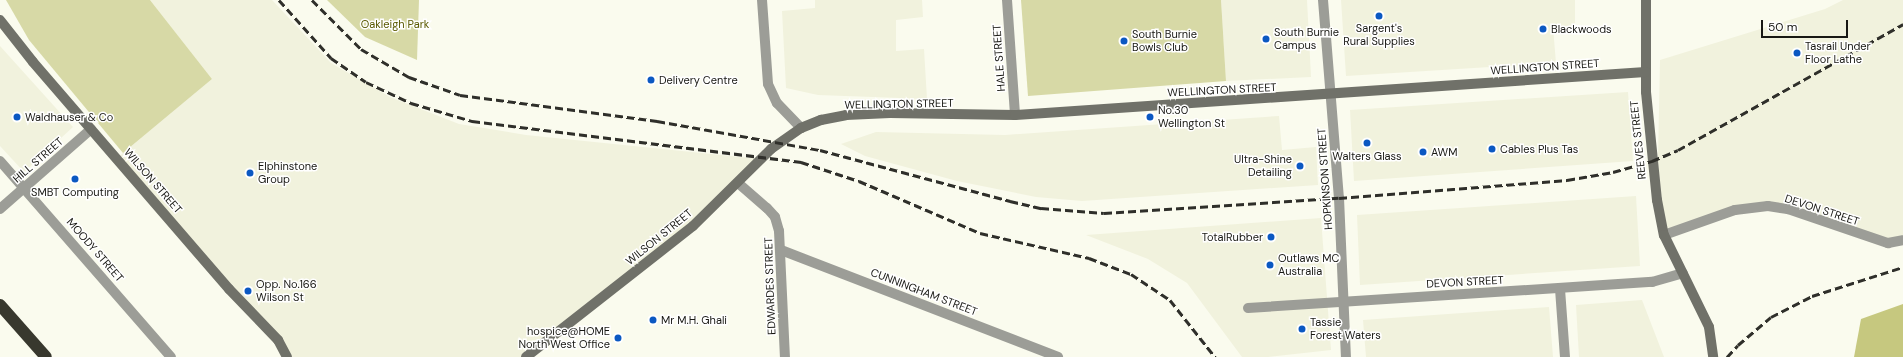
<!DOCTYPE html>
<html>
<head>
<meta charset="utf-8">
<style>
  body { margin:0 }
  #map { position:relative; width:1903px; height:357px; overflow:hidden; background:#fafbee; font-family:"DM Sans",sans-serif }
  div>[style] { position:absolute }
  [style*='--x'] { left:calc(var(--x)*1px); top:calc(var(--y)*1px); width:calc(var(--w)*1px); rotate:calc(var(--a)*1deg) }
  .built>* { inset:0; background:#f1f2dd }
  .green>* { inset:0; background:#d7d9a6 }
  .forest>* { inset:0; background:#c6c87f }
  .street>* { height:10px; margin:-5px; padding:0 5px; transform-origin:5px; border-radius:5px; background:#9c9d97 }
  .secondary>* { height:10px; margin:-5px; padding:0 5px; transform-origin:5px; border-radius:5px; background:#707169 }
  .highway>* { height:12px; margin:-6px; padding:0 6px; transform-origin:6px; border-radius:6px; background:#38382e }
  .rail>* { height:3px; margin-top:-1.5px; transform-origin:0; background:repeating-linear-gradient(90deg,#2f2f2a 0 8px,transparent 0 12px) }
  .dots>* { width:11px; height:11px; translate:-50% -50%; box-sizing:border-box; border:2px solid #fff; border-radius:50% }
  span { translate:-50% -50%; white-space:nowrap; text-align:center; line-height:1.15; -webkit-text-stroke:3px #fff; paint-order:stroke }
  .park-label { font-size:11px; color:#5a5900 }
  .poi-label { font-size:11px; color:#181813 }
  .left { translate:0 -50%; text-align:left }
  .right { translate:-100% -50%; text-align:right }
  .street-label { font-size:11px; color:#181813 }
  .scale { position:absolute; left:1761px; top:20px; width:87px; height:18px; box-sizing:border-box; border:2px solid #181813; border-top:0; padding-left:5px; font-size:12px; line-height:14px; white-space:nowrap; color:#181813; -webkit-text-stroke:3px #fff; paint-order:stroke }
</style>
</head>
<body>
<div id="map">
  <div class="built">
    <div style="clip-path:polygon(150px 0,272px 0,331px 63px,390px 97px,459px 124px,526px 135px,760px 159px,738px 183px,526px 357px,287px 357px,117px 158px,212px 79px)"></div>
    <div style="clip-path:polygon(815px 0,922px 0,923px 17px,896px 20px,896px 51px,924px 49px,927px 99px,818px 95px,786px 88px,782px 11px,815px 8px)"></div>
    <div style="clip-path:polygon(1221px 0,1307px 0,1311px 77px,1226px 81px)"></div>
    <div style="clip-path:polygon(1341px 0,1575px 0,1575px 26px,1553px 27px,1556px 63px,1346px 76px)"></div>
    <div style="clip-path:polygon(1843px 0,1903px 0,1903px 240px,1888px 243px,1768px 206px,1664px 235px,1658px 159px,1660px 60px,1825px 9px)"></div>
    <div style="clip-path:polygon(0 46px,73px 127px,24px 172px,0 146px)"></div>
    <div style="clip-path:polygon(1628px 92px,1633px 161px,1354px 181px,1350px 110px)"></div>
    <div style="clip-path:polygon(1279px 116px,1282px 150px,1316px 147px,1318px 185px,1082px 201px,1036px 197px,957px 181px,865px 156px,841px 144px,876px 132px,1005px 135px)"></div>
    <div style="clip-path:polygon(1636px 196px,1640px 266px,1360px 285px,1357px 215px)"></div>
    <div style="clip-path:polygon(1321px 218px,1331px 350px,1268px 357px,1242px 357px,1187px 283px,1148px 259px,1086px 235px)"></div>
    <div style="clip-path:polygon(1642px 300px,1664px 357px,1579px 357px,1576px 305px)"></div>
    <div style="clip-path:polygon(1549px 307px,1553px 357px,1366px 357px,1363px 320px)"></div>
  </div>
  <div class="green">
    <div style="clip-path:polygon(6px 0,150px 0,212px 79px,123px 153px,29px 40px)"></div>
    <div style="clip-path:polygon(327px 0,419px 0,417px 60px,365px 37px)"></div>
    <div style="clip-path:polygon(1021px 0,1221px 0,1226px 81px,1028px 96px)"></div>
  </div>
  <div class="forest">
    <div style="clip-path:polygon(1903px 304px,1903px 357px,1854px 357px,1861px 319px)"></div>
  </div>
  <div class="street">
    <div style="--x:762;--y:0;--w:84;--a:85.9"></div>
    <div style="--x:768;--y:84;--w:21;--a:65"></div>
    <div style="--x:777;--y:103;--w:35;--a:46"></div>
    <div style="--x:1007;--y:0;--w:115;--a:86"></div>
    <div style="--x:1323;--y:0;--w:199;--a:85.4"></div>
    <div style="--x:1339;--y:198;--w:159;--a:87.5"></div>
    <div style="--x:0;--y:161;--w:260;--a:48.9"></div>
    <div style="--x:738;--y:183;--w:38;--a:41"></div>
    <div style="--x:767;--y:208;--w:12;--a:48"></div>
    <div style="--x:775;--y:217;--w:15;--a:74"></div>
    <div style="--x:779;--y:231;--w:126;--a:87.3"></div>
    <div style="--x:0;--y:209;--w:121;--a:-41.3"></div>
    <div style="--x:1664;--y:235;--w:75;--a:-19.4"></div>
    <div style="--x:1735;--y:210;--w:33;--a:-7"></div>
    <div style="--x:1768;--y:206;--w:20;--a:9"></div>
    <div style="--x:1788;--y:209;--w:106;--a:18.8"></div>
    <div style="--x:1888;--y:243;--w:15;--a:-11"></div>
    <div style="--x:781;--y:250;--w:297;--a:21.1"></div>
    <div style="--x:1560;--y:289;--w:68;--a:85.8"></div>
    <div style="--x:1248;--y:308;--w:405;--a:-3.7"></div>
    <div style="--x:1652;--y:282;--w:32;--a:-16"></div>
  </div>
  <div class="secondary">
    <div style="--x:1646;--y:0;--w:92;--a:90"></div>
    <div style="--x:1646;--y:92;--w:109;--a:84.2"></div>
    <div style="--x:1657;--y:200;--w:36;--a:79"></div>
    <div style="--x:1664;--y:235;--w:102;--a:63.9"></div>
    <div style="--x:1709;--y:327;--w:30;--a:82"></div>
    <div style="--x:0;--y:20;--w:53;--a:51.8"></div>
    <div style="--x:33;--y:62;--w:300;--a:49.2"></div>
    <div style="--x:229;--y:289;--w:71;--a:46.1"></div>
    <div style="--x:278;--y:340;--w:19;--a:62"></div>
    <div style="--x:526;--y:357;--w:212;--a:-38.1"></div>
    <div style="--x:693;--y:226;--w:110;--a:-44.6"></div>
    <div style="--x:771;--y:149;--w:37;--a:-35"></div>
    <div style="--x:801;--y:128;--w:22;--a:-22"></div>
    <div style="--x:821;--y:120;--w:25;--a:-11"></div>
    <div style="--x:846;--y:115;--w:44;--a:-2.6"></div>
    <div style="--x:890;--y:113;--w:125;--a:0.9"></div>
    <div style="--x:1015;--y:115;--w:632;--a:-3.9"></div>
  </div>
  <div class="highway">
    <div style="--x:0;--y:305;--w:69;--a:48.5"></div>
  </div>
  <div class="rail">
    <div style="--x:279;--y:0;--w:78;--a:48.1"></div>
    <div style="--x:331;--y:58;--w:42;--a:34.4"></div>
    <div style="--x:366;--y:82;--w:50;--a:25"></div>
    <div style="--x:411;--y:103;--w:64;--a:16.4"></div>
    <div style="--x:472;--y:121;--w:332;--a:7.1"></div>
    <div style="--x:801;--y:162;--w:61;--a:18.1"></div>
    <div style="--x:859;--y:181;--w:132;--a:23.3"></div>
    <div style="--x:980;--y:233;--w:112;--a:12.9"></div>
    <div style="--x:1089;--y:258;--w:45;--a:20.9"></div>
    <div style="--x:1131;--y:274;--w:47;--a:33.7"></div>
    <div style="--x:1170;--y:300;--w:73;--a:51.7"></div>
    <div style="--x:312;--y:0;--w:69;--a:45"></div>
    <div style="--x:361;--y:49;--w:56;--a:30.3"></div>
    <div style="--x:409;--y:77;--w:54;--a:19.4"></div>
    <div style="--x:460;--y:95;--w:199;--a:7.5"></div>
    <div style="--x:657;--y:121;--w:166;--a:10.1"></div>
    <div style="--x:820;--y:150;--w:197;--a:15"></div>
    <div style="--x:1010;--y:201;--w:32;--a:13"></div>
    <div style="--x:1041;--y:208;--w:63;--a:4.5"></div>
    <div style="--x:1104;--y:213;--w:235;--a:-3.7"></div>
    <div style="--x:1339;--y:198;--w:229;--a:-4.5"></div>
    <div style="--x:1567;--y:180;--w:47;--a:-9.9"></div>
    <div style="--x:1613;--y:172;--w:41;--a:-15.8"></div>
    <div style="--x:1652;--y:161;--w:28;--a:-23"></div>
    <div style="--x:1678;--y:150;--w:258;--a:-29.2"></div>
    <div style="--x:1727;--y:357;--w:16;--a:-47"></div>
    <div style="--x:1738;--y:345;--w:43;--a:-40.3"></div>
    <div style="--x:1771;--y:317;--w:46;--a:-27.1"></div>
    <div style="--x:1812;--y:296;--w:96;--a:-17.7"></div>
  </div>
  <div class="dots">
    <div style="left:1379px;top:16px;background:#0b58c2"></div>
    <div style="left:1543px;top:29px;background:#0b58c2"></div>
    <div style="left:1266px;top:39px;background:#0b58c2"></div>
    <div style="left:1124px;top:41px;background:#0b58c2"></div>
    <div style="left:1797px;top:53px;background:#0b58c2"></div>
    <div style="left:651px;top:80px;background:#0b58c2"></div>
    <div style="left:17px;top:117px;background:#0b58c2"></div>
    <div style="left:1150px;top:117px;background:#0b58c2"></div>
    <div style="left:1367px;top:143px;background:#0b58c2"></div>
    <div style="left:1492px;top:149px;background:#0b58c2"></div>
    <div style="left:1423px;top:152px;background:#0b58c2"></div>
    <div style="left:1300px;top:166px;background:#0b58c2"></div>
    <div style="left:250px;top:173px;background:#0b58c2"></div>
    <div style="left:75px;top:179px;background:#0b58c2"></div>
    <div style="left:1271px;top:237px;background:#0b58c2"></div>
    <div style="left:1270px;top:265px;background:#0b58c2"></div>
    <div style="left:248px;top:291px;background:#0b58c2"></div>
    <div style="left:653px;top:320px;background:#0b58c2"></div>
    <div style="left:1302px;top:329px;background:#0b58c2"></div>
    <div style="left:618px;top:338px;background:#0b58c2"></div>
  </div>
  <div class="park-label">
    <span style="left:395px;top:24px">Oakleigh Park</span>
  </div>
  <div class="poi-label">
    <span style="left:1379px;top:35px">Sargent's<br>Rural Supplies</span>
    <span class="left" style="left:1551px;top:29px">Blackwoods</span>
    <span class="left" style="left:1274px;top:39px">South Burnie<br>Campus</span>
    <span class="left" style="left:1132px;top:41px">South Burnie<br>Bowls Club</span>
    <span class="left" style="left:1805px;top:53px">Tasrail Under<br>Floor Lathe</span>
    <span class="left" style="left:659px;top:80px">Delivery Centre</span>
    <span class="left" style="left:1158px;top:117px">No.30<br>Wellington St</span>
    <span class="left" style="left:25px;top:117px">Waldhauser &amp; Co</span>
    <span class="left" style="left:1500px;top:149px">Cables Plus Tas</span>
    <span class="left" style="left:1431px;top:152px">AWM</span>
    <span style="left:1367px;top:156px">Walters Glass</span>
    <span class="right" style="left:1292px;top:166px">Ultra-Shine<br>Detailing</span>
    <span class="left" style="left:258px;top:173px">Elphinstone<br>Group</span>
    <span style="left:75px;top:192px">SMBT Computing</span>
    <span class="right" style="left:1263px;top:237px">TotalRubber</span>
    <span class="left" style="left:1278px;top:265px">Outlaws MC<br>Australia</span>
    <span class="left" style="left:256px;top:291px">Opp. No.166<br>Wilson St</span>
    <span class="left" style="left:661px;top:320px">Mr M.H. Ghali</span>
    <span class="left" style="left:1310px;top:329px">Tassie<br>Forest Waters</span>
    <span class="right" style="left:610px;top:338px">hospice@HOME<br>North West Office</span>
  </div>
  <div class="street-label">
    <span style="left:999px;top:58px;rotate:-94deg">HALE STREET</span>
    <span style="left:1545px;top:67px;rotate:-4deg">WELLINGTON STREET</span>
    <span style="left:1222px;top:90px;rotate:-3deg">WELLINGTON STREET</span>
    <span style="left:899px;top:104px;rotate:-1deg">WELLINGTON STREET</span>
    <span style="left:1638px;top:140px;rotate:-96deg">REEVES STREET</span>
    <span style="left:38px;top:160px;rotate:-41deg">HILL STREET</span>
    <span style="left:1325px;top:179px;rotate:-94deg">HOPKINSON STREET</span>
    <span style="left:153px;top:181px;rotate:49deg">WILSON STREET</span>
    <span style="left:1822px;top:210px;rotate:18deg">DEVON STREET</span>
    <span style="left:659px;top:237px;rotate:-39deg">WILSON STREET</span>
    <span style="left:95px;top:250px;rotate:49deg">MOODY STREET</span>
    <span style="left:1465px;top:282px;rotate:-3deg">DEVON STREET</span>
    <span style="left:770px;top:286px;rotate:-92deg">EDWARDES STREET</span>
    <span style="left:924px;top:292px;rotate:21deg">CUNNINGHAM STREET</span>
  </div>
  <div class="scale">50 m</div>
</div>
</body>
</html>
